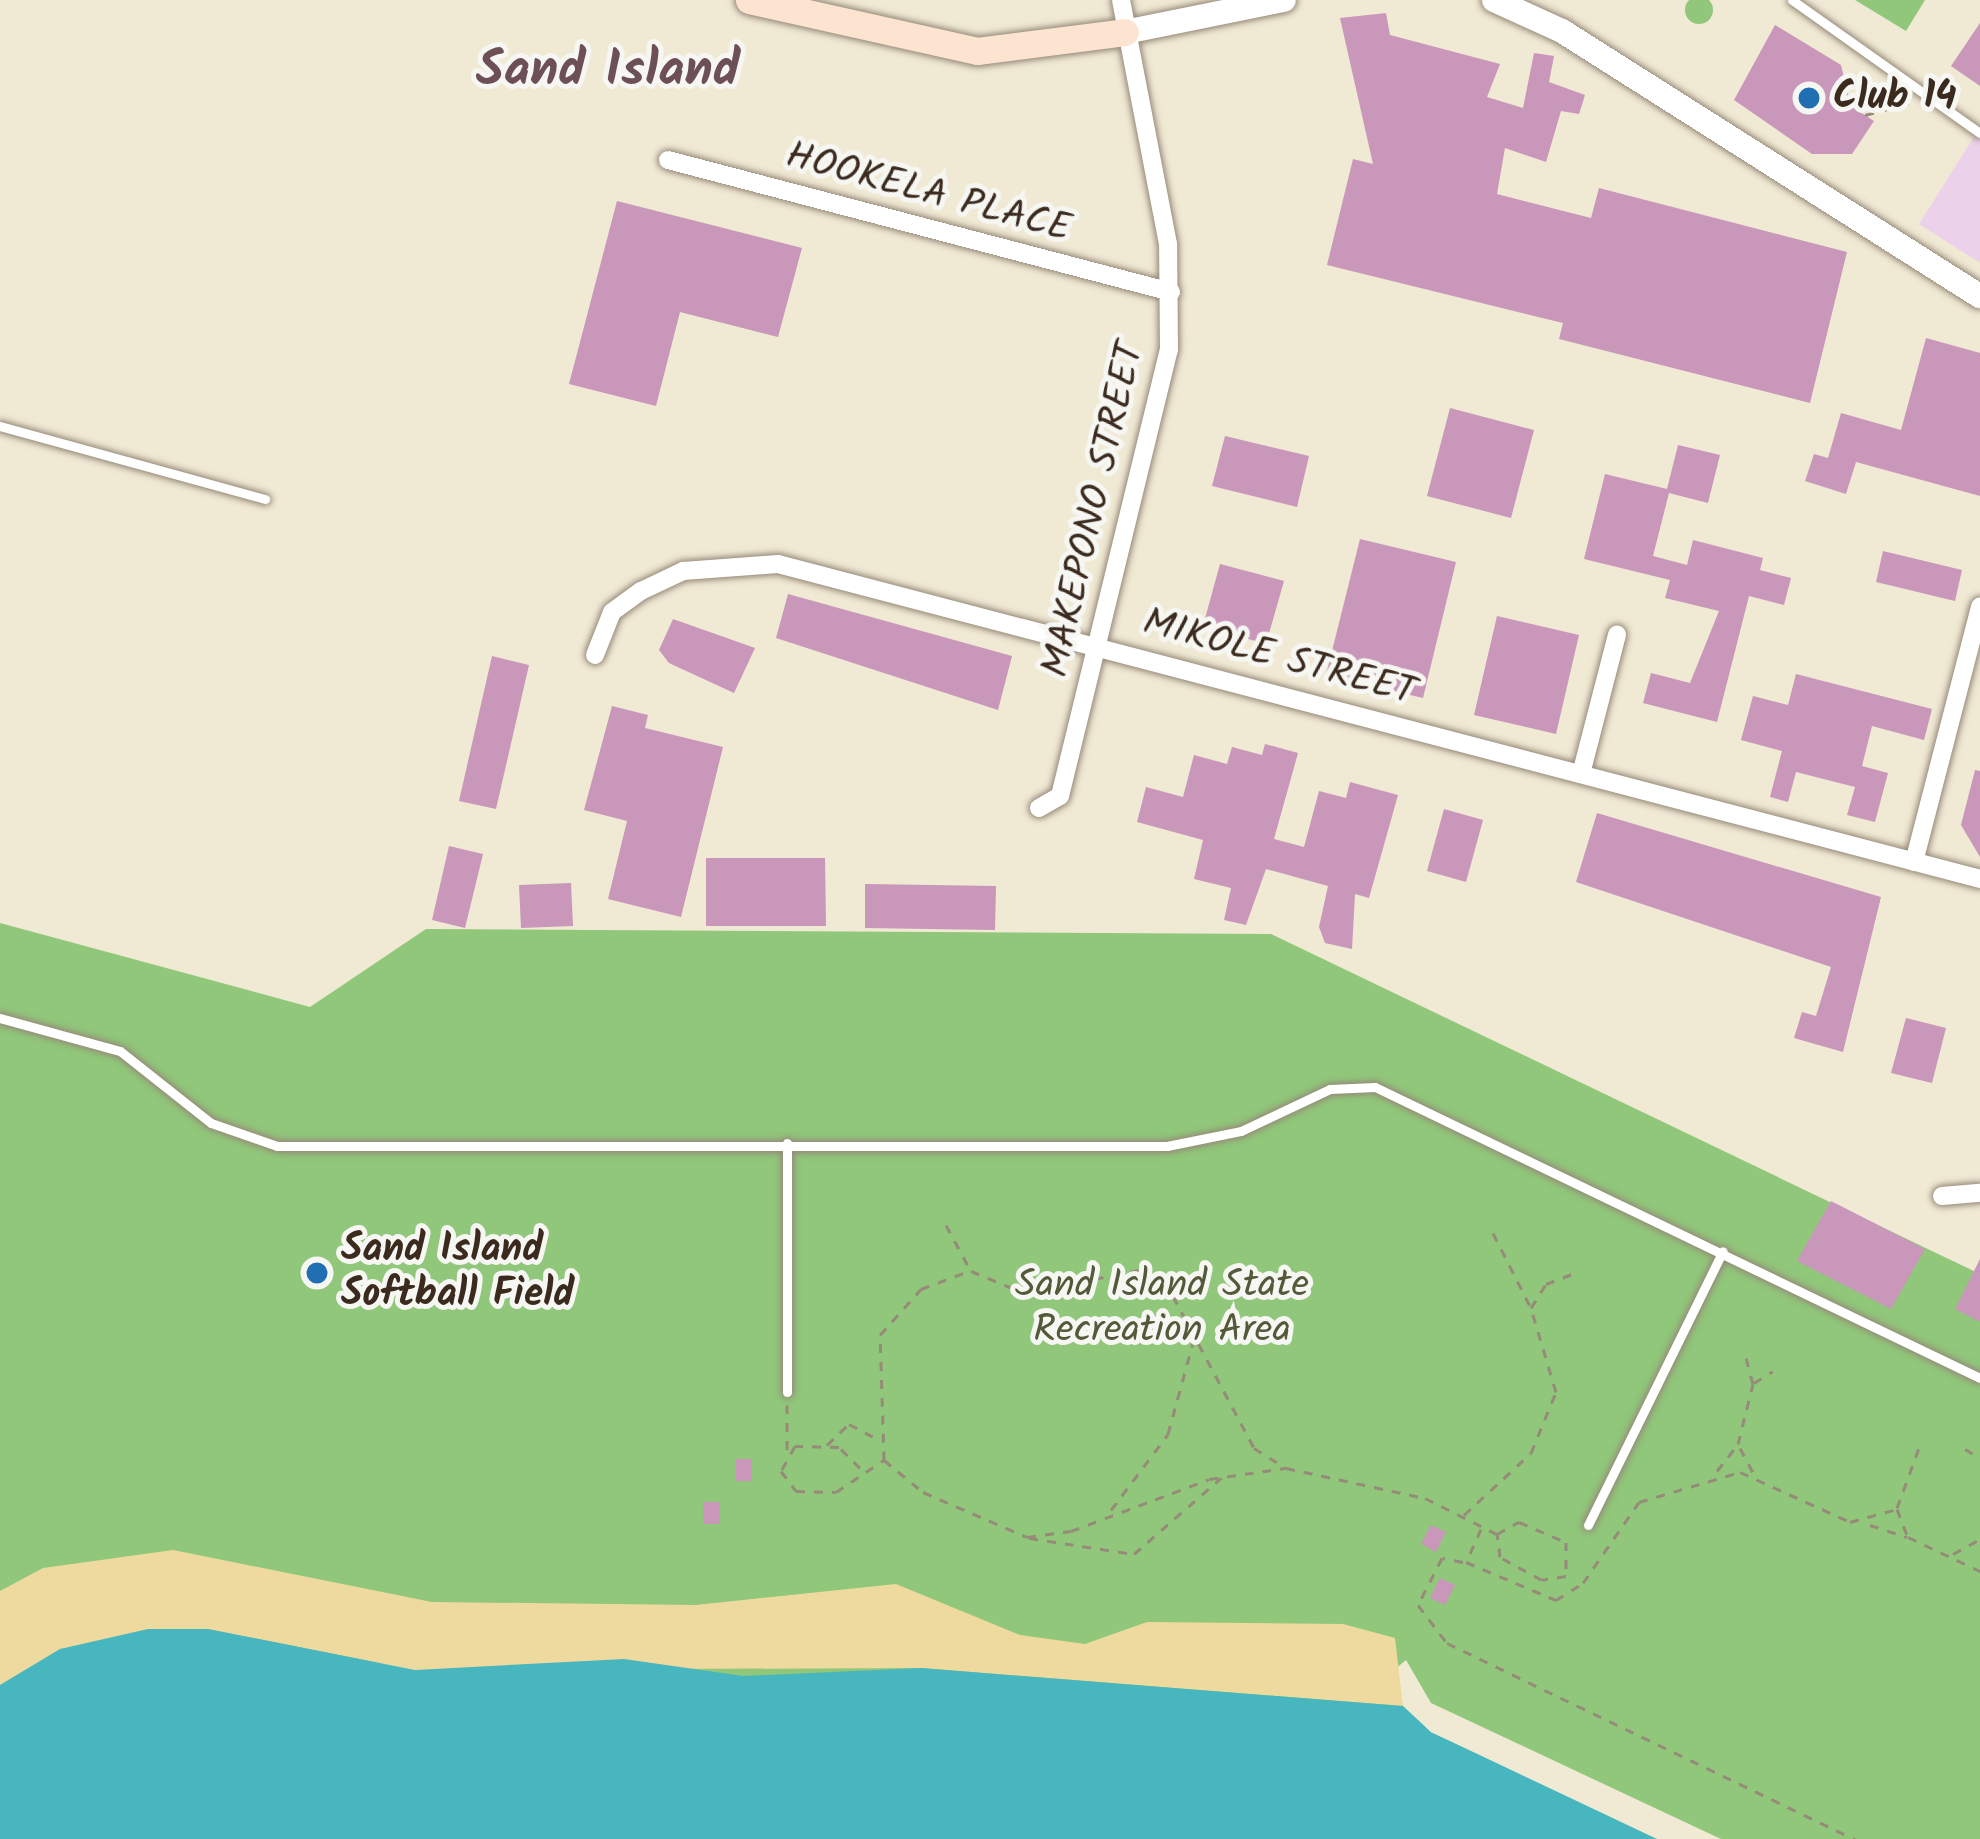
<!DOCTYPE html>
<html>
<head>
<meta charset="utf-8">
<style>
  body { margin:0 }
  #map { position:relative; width:1980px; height:1839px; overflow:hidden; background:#f0e9d4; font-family:Kalam,sans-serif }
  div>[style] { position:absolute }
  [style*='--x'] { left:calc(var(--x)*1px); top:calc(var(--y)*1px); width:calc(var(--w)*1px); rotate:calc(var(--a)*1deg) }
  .built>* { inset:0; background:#ecd1ea }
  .green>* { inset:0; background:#90c77a }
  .round { border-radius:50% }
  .sand>* { inset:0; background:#eeda9e }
  .water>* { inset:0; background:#47b6bf }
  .pier>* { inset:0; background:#f0e9d4 }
  .building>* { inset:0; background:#c897ba }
  .path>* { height:3px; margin-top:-1.5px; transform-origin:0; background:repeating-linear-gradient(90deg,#968a79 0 9px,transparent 0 18px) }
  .roads { filter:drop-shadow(0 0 3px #968a79) drop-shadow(0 0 3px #968a79) }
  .service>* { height:9px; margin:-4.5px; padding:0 4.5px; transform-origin:4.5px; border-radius:4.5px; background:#fff }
  .minor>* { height:18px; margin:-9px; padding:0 9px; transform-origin:9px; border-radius:9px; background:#fff }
  .tertiary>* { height:24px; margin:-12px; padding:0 12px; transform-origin:12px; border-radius:12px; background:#fff }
  .secondary>* { height:27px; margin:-13.5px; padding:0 13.5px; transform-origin:13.5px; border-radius:13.5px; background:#fde4d1 }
  .dots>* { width:33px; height:33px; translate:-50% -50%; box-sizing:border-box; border:6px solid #f6f6f2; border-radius:50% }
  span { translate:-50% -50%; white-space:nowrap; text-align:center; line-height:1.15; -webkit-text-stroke:10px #f6f6f2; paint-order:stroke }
  .poi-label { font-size:39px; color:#3b2a1e; font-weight:700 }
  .left { translate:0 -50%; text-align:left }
  .street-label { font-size:39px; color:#3b2a1e }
  .park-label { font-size:39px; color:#54593a }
  .district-label { font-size:51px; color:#6c5055; font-weight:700 }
</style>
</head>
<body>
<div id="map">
  <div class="built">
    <div style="clip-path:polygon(1977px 132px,1980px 133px,1980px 263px,1919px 224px)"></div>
  </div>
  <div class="green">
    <div class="round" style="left:1685px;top:-4px;width:28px;height:28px"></div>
    <div style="clip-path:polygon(1855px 0,1925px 0,1906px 31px)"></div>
    <div style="clip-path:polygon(0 923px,310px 1007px,426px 929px,1271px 934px,1980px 1274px,1980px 1839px,1721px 1839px,1431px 1703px,1406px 1660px,1394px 1670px,1403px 1706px,60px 1649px,0 1685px)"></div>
  </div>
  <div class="sand">
    <div style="clip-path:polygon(173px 1550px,432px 1602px,696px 1605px,896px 1584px,1020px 1635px,1085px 1644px,1147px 1622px,1343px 1624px,1395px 1638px,1403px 1706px,921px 1668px,415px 1670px,207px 1629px,60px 1649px,0 1685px,0 1591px,43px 1568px)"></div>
  </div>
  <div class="water">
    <div style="clip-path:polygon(148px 1629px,208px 1629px,415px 1670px,624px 1659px,743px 1676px,921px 1668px,1403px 1706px,1431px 1732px,1657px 1839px,0 1839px,0 1685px,60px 1649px)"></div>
  </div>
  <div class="pier">
    <div style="clip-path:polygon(1401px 1700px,1434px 1727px,1663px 1839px,1431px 1732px)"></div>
  </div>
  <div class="building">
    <div style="clip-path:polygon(1386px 13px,1390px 35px,1500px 64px,1487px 97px,1523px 108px,1534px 53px,1554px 56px,1549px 82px,1585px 95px,1579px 114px,1561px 111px,1546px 162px,1505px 148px,1497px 194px,1591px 218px,1599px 188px,1847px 252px,1810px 403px,1559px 339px,1563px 323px,1327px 265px,1353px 159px,1373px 164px,1340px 18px)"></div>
    <div style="clip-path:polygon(1980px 23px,1980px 86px,1951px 66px)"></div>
    <div style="clip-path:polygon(1775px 25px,1841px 65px,1851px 106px,1874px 121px,1852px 154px,1812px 154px,1734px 100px)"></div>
    <div style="clip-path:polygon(617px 201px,802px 248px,778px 337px,680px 312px,656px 406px,569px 384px)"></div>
    <div style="clip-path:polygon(1926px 338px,1980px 353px,1980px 496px,1856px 462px,1846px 494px,1805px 481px,1814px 454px,1828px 458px,1841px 413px,1901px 430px)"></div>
    <div style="clip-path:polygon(1450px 408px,1534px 430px,1511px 518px,1427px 496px)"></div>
    <div style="clip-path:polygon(1225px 436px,1309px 456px,1297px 507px,1212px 486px)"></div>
    <div style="clip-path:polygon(1678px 445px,1720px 455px,1708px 503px,1669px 493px,1653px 556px,1687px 565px,1693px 540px,1763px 558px,1760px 570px,1791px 578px,1784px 605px,1749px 596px,1717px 722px,1643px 703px,1651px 673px,1690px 683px,1719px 611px,1665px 598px,1670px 580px,1584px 559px,1605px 474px,1667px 489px)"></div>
    <div style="clip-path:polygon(1360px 539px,1456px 562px,1423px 698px,1326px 675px)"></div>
    <div style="clip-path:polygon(1883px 551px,1962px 570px,1955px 601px,1876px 582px)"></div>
    <div style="clip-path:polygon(1220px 564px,1284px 581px,1266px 644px,1203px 626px)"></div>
    <div style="clip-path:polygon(788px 594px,1012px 656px,998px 710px,776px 638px)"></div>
    <div style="clip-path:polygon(1497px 616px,1579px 635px,1556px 734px,1474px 715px)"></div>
    <div style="clip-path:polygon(673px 619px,755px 648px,734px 693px,669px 663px,659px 650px)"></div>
    <div style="clip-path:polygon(492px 656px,529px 665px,496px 809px,459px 801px)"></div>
    <div style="clip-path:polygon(1796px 674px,1932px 709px,1924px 740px,1872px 726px,1862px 766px,1888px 773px,1875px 822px,1847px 815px,1855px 787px,1796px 772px,1788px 802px,1770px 797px,1782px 751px,1741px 740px,1753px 696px,1788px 705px)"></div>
    <div style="clip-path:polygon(612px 706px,648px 715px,645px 728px,723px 747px,681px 917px,608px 899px,627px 821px,584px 810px)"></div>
    <div style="clip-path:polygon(1265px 744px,1298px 753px,1274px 839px,1304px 847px,1319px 791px,1346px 798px,1350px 782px,1398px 795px,1369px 898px,1355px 894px,1352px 949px,1325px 943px,1319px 927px,1328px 886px,1266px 869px,1246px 925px,1224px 920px,1231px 888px,1194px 879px,1203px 840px,1137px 822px,1146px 787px,1183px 797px,1194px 755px,1227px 764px,1232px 747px,1262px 755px)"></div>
    <div style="clip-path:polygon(1975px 770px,1980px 771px,1980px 857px,1961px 825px)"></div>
    <div style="clip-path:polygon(1444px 809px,1483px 820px,1466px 882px,1427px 871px)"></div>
    <div style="clip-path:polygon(1597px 813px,1881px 897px,1843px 1052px,1794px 1038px,1802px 1012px,1816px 1016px,1831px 967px,1576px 882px)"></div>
    <div style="clip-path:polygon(449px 846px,483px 854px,465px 928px,432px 920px)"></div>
    <div style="clip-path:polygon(706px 858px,825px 858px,826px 926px,706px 926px)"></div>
    <div style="clip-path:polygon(571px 883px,573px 926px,521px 928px,519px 885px)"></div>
    <div style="clip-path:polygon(865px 884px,996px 886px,995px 930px,865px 928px)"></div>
    <div style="clip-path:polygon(1906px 1018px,1946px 1028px,1932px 1083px,1891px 1073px)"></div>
    <div style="clip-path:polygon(1831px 1201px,1925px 1249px,1891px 1309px,1797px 1261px)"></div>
    <div style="clip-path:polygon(1980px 1259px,1980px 1322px,1955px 1309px)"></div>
    <div style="clip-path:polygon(736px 1459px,752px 1459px,752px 1481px,736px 1481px)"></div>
    <div style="clip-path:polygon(703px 1502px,720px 1502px,720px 1524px,703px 1524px)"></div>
    <div style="clip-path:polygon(1431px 1525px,1446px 1532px,1436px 1552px,1421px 1544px)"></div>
    <div style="clip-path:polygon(1440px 1578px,1455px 1585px,1445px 1605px,1430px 1598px)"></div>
  </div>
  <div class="path">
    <div style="--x:1865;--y:115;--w:47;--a:-14.9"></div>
    <div style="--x:946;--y:1225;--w:52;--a:61.5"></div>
    <div style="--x:971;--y:1271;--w:57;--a:22.5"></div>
    <div style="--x:1024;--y:1293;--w:117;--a:-11.3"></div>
    <div style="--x:1139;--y:1270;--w:43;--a:37.4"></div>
    <div style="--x:1173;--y:1296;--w:172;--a:61.9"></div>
    <div style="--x:1254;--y:1448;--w:38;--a:32"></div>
    <div style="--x:1286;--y:1468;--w:142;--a:12.2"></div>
    <div style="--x:1425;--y:1498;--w:80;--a:26.6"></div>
    <div style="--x:1497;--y:1534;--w:25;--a:-29"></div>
    <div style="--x:1519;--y:1522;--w:51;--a:23.1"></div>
    <div style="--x:1566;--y:1542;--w:34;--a:90"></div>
    <div style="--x:1566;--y:1576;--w:24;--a:171"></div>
    <div style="--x:1542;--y:1580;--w:48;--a:-151.3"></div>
    <div style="--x:1500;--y:1557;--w:23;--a:-97"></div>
    <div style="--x:1493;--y:1233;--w:82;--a:63.1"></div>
    <div style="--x:1754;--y:1383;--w:22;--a:-32"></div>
    <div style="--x:787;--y:1405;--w:45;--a:90"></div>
    <div style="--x:827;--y:1445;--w:30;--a:-44"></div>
    <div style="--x:849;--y:1424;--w:27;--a:28"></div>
    <div style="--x:1740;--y:1448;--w:32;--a:62"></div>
    <div style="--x:1965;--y:1449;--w:17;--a:31"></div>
    <div style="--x:884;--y:1460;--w:125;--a:-91.8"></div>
    <div style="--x:880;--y:1335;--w:62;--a:-48.3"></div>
    <div style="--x:921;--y:1289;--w:51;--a:-20.6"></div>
    <div style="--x:860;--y:1468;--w:30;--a:-135"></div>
    <div style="--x:839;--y:1447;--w:44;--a:-178.7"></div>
    <div style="--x:795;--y:1446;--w:29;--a:119"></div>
    <div style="--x:781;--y:1471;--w:25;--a:53"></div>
    <div style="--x:796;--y:1491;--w:40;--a:1.4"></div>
    <div style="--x:836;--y:1492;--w:58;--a:-33.7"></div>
    <div style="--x:884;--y:1460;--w:50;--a:39.4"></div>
    <div style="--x:923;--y:1492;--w:113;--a:23.4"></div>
    <div style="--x:1027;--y:1537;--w:44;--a:-7.8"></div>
    <div style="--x:1071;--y:1531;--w:147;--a:-20.6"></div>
    <div style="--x:1209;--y:1479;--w:77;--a:-8.2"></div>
    <div style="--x:1717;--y:1471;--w:34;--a:-52"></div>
    <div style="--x:1738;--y:1444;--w:62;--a:-76"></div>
    <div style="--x:1753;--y:1384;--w:28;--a:-105"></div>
    <div style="--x:1897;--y:1508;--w:67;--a:-69.9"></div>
    <div style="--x:1111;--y:1510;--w:95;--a:-53.1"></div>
    <div style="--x:1168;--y:1434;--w:98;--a:-74.7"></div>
    <div style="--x:1464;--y:1515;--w:91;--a:-42.8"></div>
    <div style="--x:1531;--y:1453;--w:66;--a:-67.7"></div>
    <div style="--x:1556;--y:1392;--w:88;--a:-106.6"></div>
    <div style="--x:1531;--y:1308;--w:28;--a:-58"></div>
    <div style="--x:1546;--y:1284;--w:30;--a:-21"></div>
    <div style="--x:1870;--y:1525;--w:39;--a:18"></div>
    <div style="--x:1481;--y:1529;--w:36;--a:114"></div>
    <div style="--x:1466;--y:1562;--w:98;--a:22.9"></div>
    <div style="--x:1556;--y:1600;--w:32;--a:-32"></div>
    <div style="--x:1583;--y:1583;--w:98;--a:-55.3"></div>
    <div style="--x:1639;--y:1502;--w:105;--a:-16.5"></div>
    <div style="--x:1740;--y:1472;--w:121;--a:24.4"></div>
    <div style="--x:1850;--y:1522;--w:49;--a:-15.5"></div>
    <div style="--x:1897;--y:1509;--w:30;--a:69"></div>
    <div style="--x:1908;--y:1537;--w:80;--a:25.3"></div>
    <div style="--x:1029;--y:1538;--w:106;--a:8.7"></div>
    <div style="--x:1134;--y:1554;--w:116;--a:-41.1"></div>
    <div style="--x:1953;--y:1554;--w:31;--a:-29"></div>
    <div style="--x:1463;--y:1562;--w:21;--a:-169"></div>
    <div style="--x:1442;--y:1558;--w:53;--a:117.1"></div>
    <div style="--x:1418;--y:1605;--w:48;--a:52.7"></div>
    <div style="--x:1447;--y:1643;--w:453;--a:25.7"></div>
  </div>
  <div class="roads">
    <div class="service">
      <div style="--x:1792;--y:0;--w:230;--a:35.3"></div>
      <div style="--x:0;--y:426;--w:275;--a:15.4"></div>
      <div style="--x:0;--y:1018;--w:124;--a:15.4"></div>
      <div style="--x:120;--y:1051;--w:116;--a:38.4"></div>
      <div style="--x:211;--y:1123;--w:70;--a:19.2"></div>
      <div style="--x:277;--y:1146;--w:890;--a:0"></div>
      <div style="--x:1167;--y:1146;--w:76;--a:-11.5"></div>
      <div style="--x:1241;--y:1131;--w:98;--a:-25.3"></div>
      <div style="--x:1330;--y:1089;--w:45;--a:-2.5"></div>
      <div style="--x:1375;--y:1087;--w:671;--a:25.69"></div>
      <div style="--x:787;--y:1392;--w:249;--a:-90"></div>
      <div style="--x:1588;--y:1525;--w:305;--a:-63.8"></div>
    </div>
    <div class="minor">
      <div style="--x:668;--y:160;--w:520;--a:14.7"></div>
      <div style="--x:595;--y:655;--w:46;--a:-68.4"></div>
      <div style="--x:612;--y:612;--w:36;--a:-36"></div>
      <div style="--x:641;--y:591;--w:47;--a:-25.5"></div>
      <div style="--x:683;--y:571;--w:95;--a:-4.2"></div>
      <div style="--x:778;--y:564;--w:1243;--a:14.68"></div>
      <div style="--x:1581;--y:774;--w:144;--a:-75.5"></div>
      <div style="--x:1039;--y:808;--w:24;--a:-30"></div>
      <div style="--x:1060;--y:796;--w:459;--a:-76.3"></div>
      <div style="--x:1169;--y:350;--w:106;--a:-90.5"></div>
      <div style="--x:1168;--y:244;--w:248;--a:-100.9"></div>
      <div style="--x:1914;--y:862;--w:264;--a:-75.5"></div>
      <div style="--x:1942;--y:1196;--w:38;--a:-5"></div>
    </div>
    <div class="tertiary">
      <div style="--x:1494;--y:0;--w:75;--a:24.5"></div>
      <div style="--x:1562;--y:31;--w:495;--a:32.4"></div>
      <div style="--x:1125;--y:32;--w:162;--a:-11.4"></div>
    </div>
    <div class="secondary">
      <div style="--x:749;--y:0;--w:234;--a:12.6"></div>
      <div style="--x:977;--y:51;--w:149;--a:-7.3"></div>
    </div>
  </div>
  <div class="dots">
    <div style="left:1809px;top:98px;background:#1f6fb2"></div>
    <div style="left:317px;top:1273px;background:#1f6fb2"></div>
  </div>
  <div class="poi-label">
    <span class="left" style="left:1833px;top:98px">Club 14</span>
    <span class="left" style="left:341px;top:1273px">Sand Island<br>Softball Field</span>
  </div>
  <div class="street-label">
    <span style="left:928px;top:194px;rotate:15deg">HOOKELA PLACE</span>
    <span style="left:1095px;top:510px;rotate:-77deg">MAKEPONO STREET</span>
    <span style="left:1279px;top:659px;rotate:15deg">MIKOLE STREET</span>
  </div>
  <div class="park-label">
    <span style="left:1162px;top:1309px">Sand Island State<br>Recreation Area</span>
  </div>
  <div class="district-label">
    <span style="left:608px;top:72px">Sand Island</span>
  </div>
</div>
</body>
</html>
